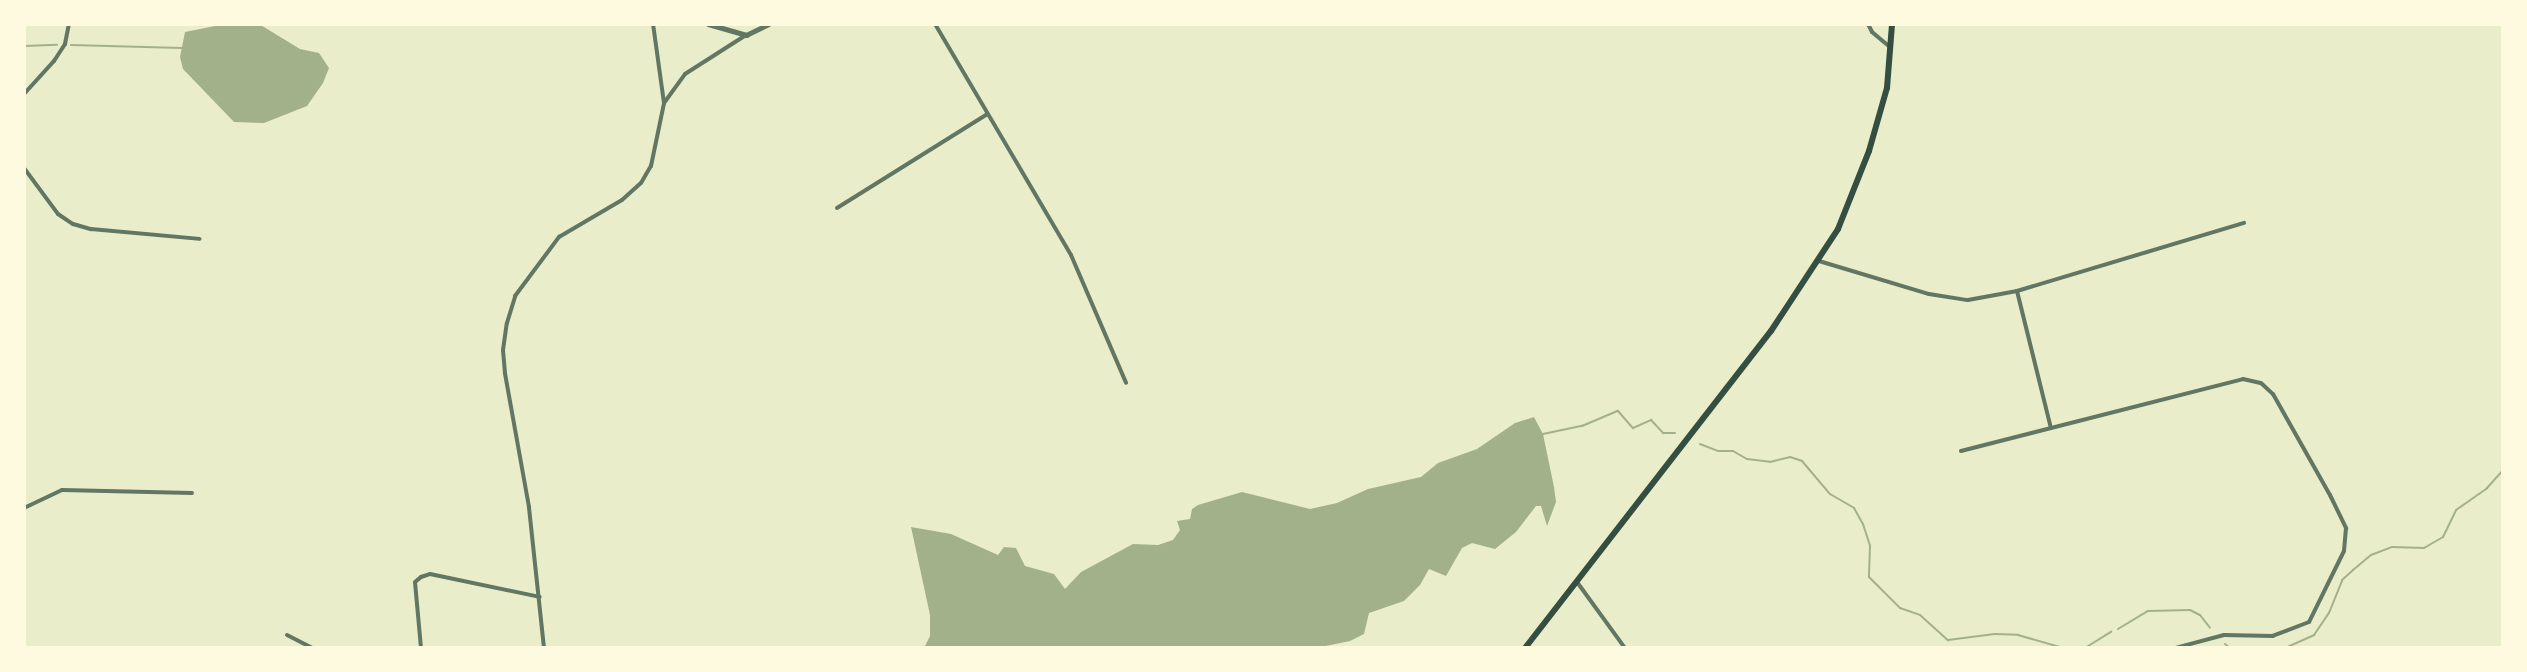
<!DOCTYPE html>
<html>
<head>
<meta charset="utf-8">
<style>
  body { margin:0 }
  #map { position:relative; width:2527px; height:672px; overflow:hidden; background:#e9edc9; font-family:Barlow,sans-serif }
  div>[style] { position:absolute }
  [style*='--x'] { left:calc(var(--x)*1px); top:calc(var(--y)*1px); width:calc(var(--w)*1px); rotate:calc(var(--a)*1deg) }
  .water>* { inset:0; background:#a3b18a }
  .stream>* { height:2px; margin:-1px; padding:0 1px; transform-origin:1px; border-radius:1px; background:#a3b18a }
  .minor>* { height:4px; margin:-2px; padding:0 2px; transform-origin:2px; border-radius:2px; background:#617663 }
  .tertiary>* { height:5px; margin:-2.5px; padding:0 2.5px; transform-origin:2.5px; border-radius:2.5px; background:#617663 }
  .primary>* { height:6px; margin:-3px; padding:0 3px; transform-origin:3px; border-radius:3px; background:#344e41 }
  span { translate:-50% -50%; white-space:nowrap; text-align:center; line-height:1.15; -webkit-text-stroke:7px #fefae0; paint-order:stroke }
  .frame { position:absolute; inset:0; border:26px solid #fefae0; pointer-events:none }
</style>
</head>
<body>
<div id="map">
  <div class="water">
    <div style="clip-path:polygon(225px 24px,259px 24px,300px 49px,319px 53px,329px 68px,323px 83px,307px 106px,264px 123px,234px 122px,183px 69px,180px 57px,185px 32px)"></div>
    <div style="clip-path:polygon(1534px 417px,1543px 434px,1554px 487px,1556px 502px,1547px 526px,1541px 506px,1536px 506px,1516px 532px,1495px 549px,1472px 543px,1462px 548px,1446px 576px,1429px 569px,1420px 585px,1404px 601px,1369px 613px,1364px 634px,1350px 641px,1316px 648px,924px 648px,930px 636px,930px 615px,911px 527px,951px 534px,998px 555px,1004px 547px,1016px 548px,1025px 566px,1054px 574px,1065px 589px,1081px 572px,1133px 544px,1158px 545px,1173px 540px,1180px 530px,1177px 521px,1190px 519px,1192px 509px,1198px 505px,1242px 492px,1310px 509px,1337px 503px,1368px 489px,1421px 477px,1438px 463px,1477px 449px,1515px 423px)"></div>
  </div>
  <div class="stream">
    <div style="--x:71;--y:45;--w:111;--a:1.5"></div>
    <div style="--x:24;--y:46;--w:33;--a:-2"></div>
    <div style="--x:1543;--y:434;--w:40;--a:-12"></div>
    <div style="--x:1582;--y:426;--w:39;--a:-23"></div>
    <div style="--x:1618;--y:411;--w:23;--a:49"></div>
    <div style="--x:1633;--y:428;--w:20;--a:-24"></div>
    <div style="--x:1651;--y:420;--w:18;--a:47"></div>
    <div style="--x:1663;--y:433;--w:12;--a:0"></div>
    <div style="--x:1700;--y:444;--w:19;--a:21"></div>
    <div style="--x:1718;--y:451;--w:15;--a:0"></div>
    <div style="--x:1733;--y:451;--w:16;--a:30"></div>
    <div style="--x:1747;--y:459;--w:23;--a:7"></div>
    <div style="--x:1770;--y:462;--w:21;--a:-14"></div>
    <div style="--x:1790;--y:457;--w:13;--a:18"></div>
    <div style="--x:1802;--y:461;--w:43;--a:49.7"></div>
    <div style="--x:1830;--y:494;--w:28;--a:30"></div>
    <div style="--x:1854;--y:508;--w:18;--a:61"></div>
    <div style="--x:1863;--y:524;--w:23;--a:72"></div>
    <div style="--x:1870;--y:546;--w:31;--a:92"></div>
    <div style="--x:1869;--y:577;--w:44;--a:45"></div>
    <div style="--x:1900;--y:608;--w:21;--a:19"></div>
    <div style="--x:1920;--y:615;--w:38;--a:42"></div>
    <div style="--x:1948;--y:640;--w:47;--a:-7.3"></div>
    <div style="--x:1995;--y:634;--w:23;--a:2"></div>
    <div style="--x:2018;--y:635;--w:47;--a:16.1"></div>
    <div style="--x:2118;--y:629;--w:35;--a:-31"></div>
    <div style="--x:2148;--y:611;--w:42;--a:-1.4"></div>
    <div style="--x:2190;--y:610;--w:11;--a:27"></div>
    <div style="--x:2200;--y:615;--w:16;--a:52"></div>
    <div style="--x:2225;--y:644;--w:6;--a:39"></div>
    <div style="--x:2085;--y:648;--w:31;--a:-32"></div>
    <div style="--x:2285;--y:648;--w:32;--a:-24"></div>
    <div style="--x:2314;--y:635;--w:27;--a:-56"></div>
    <div style="--x:2329;--y:613;--w:35;--a:-68"></div>
    <div style="--x:2342;--y:580;--w:15;--a:-42"></div>
    <div style="--x:2353;--y:570;--w:23;--a:-40"></div>
    <div style="--x:2371;--y:555;--w:22;--a:-21"></div>
    <div style="--x:2392;--y:547;--w:32;--a:2"></div>
    <div style="--x:2424;--y:548;--w:22;--a:-30"></div>
    <div style="--x:2443;--y:537;--w:30;--a:-64"></div>
    <div style="--x:2456;--y:510;--w:38;--a:-35"></div>
    <div style="--x:2487;--y:488;--w:24;--a:-48"></div>
  </div>
  <div class="minor">
    <div style="--x:935;--y:24;--w:268;--a:59.5"></div>
    <div style="--x:1071;--y:255;--w:139;--a:66.7"></div>
    <div style="--x:1868;--y:24;--w:9;--a:63"></div>
    <div style="--x:1872;--y:32;--w:23;--a:40"></div>
    <div style="--x:24;--y:94;--w:45;--a:-47.7"></div>
    <div style="--x:54;--y:61;--w:20;--a:-57"></div>
    <div style="--x:65;--y:44;--w:20;--a:-79"></div>
    <div style="--x:664;--y:103;--w:36;--a:-54"></div>
    <div style="--x:685;--y:74;--w:72;--a:-32.6"></div>
    <div style="--x:24;--y:168;--w:57;--a:53.5"></div>
    <div style="--x:58;--y:214;--w:18;--a:34"></div>
    <div style="--x:73;--y:224;--w:19;--a:16"></div>
    <div style="--x:91;--y:229;--w:109;--a:5.2"></div>
    <div style="--x:837;--y:208;--w:176;--a:-32"></div>
    <div style="--x:1819;--y:261;--w:115;--a:16.7"></div>
    <div style="--x:1929;--y:294;--w:39;--a:9"></div>
    <div style="--x:1968;--y:300;--w:50;--a:-10.4"></div>
    <div style="--x:2017;--y:291;--w:237;--a:-16.7"></div>
    <div style="--x:2017;--y:291;--w:141;--a:76.1"></div>
    <div style="--x:1961;--y:451;--w:291;--a:-14.3"></div>
    <div style="--x:2243;--y:379;--w:18;--a:13"></div>
    <div style="--x:2261;--y:383;--w:16;--a:43"></div>
    <div style="--x:2273;--y:394;--w:116;--a:60.6"></div>
    <div style="--x:2330;--y:495;--w:37;--a:64"></div>
    <div style="--x:2346;--y:528;--w:23;--a:95"></div>
    <div style="--x:2344;--y:551;--w:79;--a:116.2"></div>
    <div style="--x:2309;--y:622;--w:39;--a:159"></div>
    <div style="--x:2273;--y:636;--w:49;--a:-178.8"></div>
    <div style="--x:2224;--y:635;--w:51;--a:165.1"></div>
    <div style="--x:24;--y:508;--w:42;--a:-25.3"></div>
    <div style="--x:62;--y:490;--w:130;--a:1.3"></div>
    <div style="--x:1577;--y:582;--w:82;--a:54"></div>
    <div style="--x:287;--y:635;--w:29;--a:27"></div>
    <div style="--x:421;--y:648;--w:66;--a:-95.2"></div>
    <div style="--x:415;--y:582;--w:8;--a:-40"></div>
    <div style="--x:421;--y:577;--w:9;--a:-18"></div>
    <div style="--x:430;--y:574;--w:112;--a:11.8"></div>
    <div style="--x:544;--y:648;--w:142;--a:-96.1"></div>
    <div style="--x:529;--y:507;--w:136;--a:-100.2"></div>
    <div style="--x:505;--y:373;--w:23;--a:-95"></div>
    <div style="--x:503;--y:350;--w:27;--a:-82"></div>
    <div style="--x:507;--y:323;--w:28;--a:-73"></div>
    <div style="--x:515;--y:296;--w:74;--a:-53.3"></div>
    <div style="--x:559;--y:237;--w:73;--a:-30.4"></div>
    <div style="--x:622;--y:200;--w:25;--a:-42"></div>
    <div style="--x:641;--y:183;--w:20;--a:-60"></div>
    <div style="--x:651;--y:166;--w:64;--a:-78.3"></div>
    <div style="--x:664;--y:103;--w:80;--a:-97.9"></div>
  </div>
  <div class="tertiary">
    <div style="--x:708;--y:24;--w:40;--a:16"></div>
    <div style="--x:746;--y:35;--w:25;--a:-26"></div>
  </div>
  <div class="primary">
    <div style="--x:1525;--y:648;--w:401;--a:-52.2"></div>
    <div style="--x:1771;--y:331;--w:122;--a:-56.7"></div>
    <div style="--x:1838;--y:229;--w:84;--a:-68.3"></div>
    <div style="--x:1869;--y:151;--w:66;--a:-74.1"></div>
    <div style="--x:1887;--y:88;--w:64;--a:-85.5"></div>
  </div>
  <div class="frame"></div>
</div>
</body>
</html>
